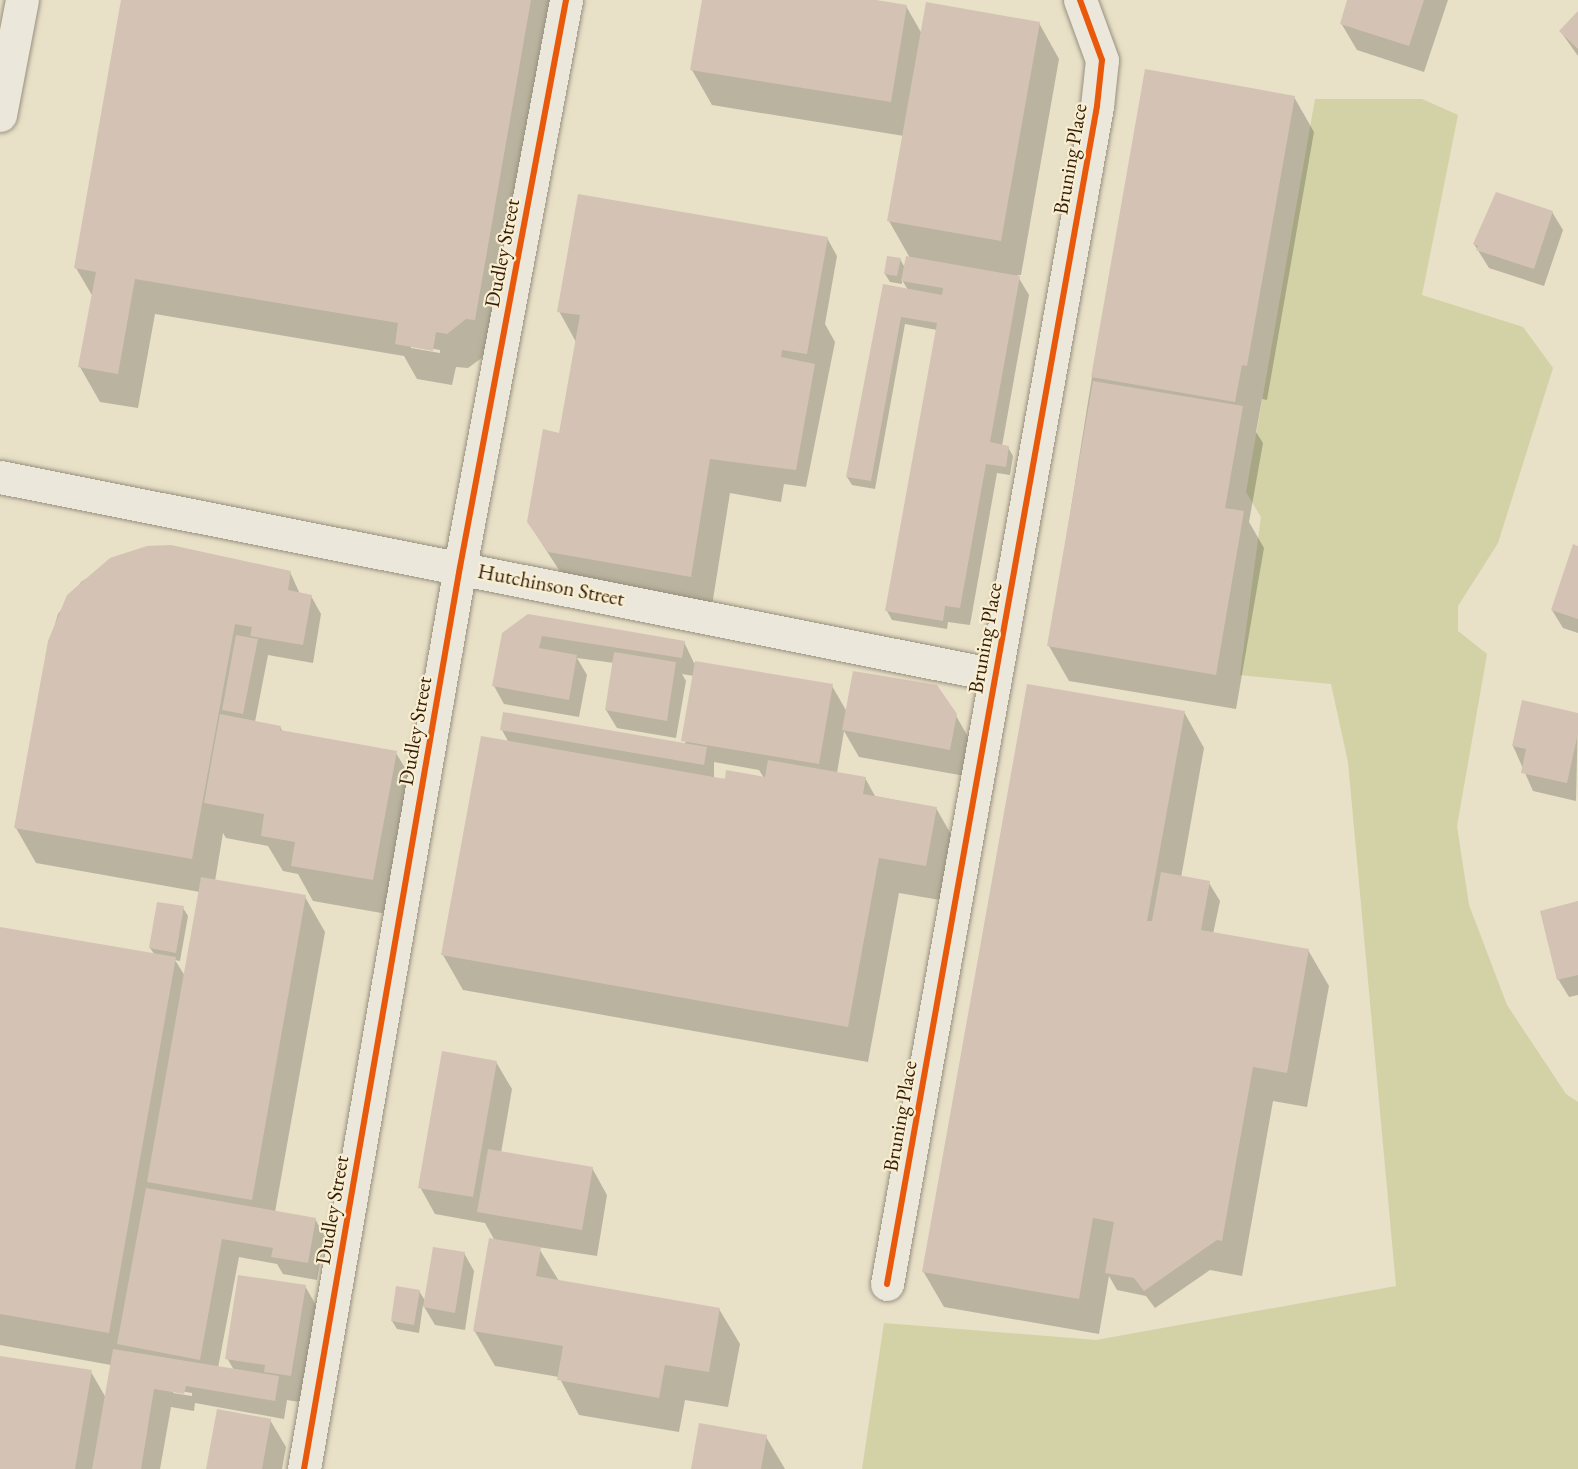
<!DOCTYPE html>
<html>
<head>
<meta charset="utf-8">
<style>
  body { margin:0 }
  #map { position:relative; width:1578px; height:1469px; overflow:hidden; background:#e8e0c7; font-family:"EB Garamond",serif }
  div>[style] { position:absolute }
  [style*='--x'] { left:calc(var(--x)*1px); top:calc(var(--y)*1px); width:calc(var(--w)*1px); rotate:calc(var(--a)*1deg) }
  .green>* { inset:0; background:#d3d1a6 }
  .shadow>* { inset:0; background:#0003 }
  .building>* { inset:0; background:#d4c3b4 }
  .roads { filter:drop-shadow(0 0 2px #98907f) drop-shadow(0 0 2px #98907f) }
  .minor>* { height:33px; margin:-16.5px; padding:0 16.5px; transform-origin:16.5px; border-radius:16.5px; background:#ebe7db }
  .cycleway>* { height:6px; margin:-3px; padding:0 3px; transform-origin:3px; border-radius:3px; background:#e8590c }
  span { translate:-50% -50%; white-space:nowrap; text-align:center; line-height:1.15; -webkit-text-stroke:4.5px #f8efd2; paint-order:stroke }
  .street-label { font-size:21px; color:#361c08 }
</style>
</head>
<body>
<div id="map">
  <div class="green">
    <div style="clip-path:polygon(1315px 99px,1422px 99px,1458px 115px,1422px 295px,1523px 327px,1553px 368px,1498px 543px,1458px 606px,1458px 631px,1487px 654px,1457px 826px,1469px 905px,1507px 1005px,1566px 1094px,1578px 1102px,1578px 1469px,862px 1469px,884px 1323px,1096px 1340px,1396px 1286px,1348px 762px,1331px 684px,1240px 675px,1261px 517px,1246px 492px)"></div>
  </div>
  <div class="shadow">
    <div style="clip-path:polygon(evenodd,123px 0,557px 0,487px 354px,468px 368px,456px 367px,452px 385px,417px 379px,404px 356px,155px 314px,138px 408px,100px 402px,80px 367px,93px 297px,76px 268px,123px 0,411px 345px,440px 350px,440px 353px,411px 348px,411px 345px)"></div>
    <div style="clip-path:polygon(703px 0,867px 0,906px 6px,922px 34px,1039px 23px,1059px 59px,1021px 275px,1017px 275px,1029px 295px,1002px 446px,1008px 447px,1013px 456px,1010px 475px,997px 473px,970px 625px,948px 622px,947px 629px,892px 620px,887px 611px,937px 330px,905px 324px,875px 489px,852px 485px,847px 477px,908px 290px,902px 280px,902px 284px,890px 282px,885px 274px,900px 259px,905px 268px,910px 258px,889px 221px,904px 136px,712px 105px,692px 70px)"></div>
    <div style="clip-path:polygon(1349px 0,1448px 0,1424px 72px,1357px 50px,1341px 23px)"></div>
    <div style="clip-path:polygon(1578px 15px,1578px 56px,1561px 32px)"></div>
    <div style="clip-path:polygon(1294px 97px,1314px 132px,1267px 400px,1262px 399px,1256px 432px,1263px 443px,1249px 522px,1264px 548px,1236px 709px,1069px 681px,1049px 646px,1092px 377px)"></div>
    <div style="clip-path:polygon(1552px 212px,1563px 230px,1544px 286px,1489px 268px,1474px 244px)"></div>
    <div style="clip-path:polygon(827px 238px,837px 256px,825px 324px,835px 342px,806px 487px,784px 484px,781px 502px,730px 493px,711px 612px,570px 587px,528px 522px,560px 435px,576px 342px,559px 311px)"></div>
    <div style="clip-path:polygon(evenodd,171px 546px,290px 572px,300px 594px,311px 596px,321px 614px,313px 663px,268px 655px,255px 722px,280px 727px,283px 732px,396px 753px,417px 788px,393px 915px,313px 901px,298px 874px,283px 871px,268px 846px,226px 838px,223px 833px,215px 881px,305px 897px,325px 932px,275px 1212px,315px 1219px,325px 1237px,317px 1280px,283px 1274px,277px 1264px,239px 1257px,218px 1368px,234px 1370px,227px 1358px,305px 1286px,321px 1314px,306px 1403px,287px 1400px,284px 1419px,195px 1403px,194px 1411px,171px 1407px,160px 1469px,0 1469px,0 1357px,91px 1372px,106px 1398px,111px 1365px,0 1345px,0 929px,155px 955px,150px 948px,183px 908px,188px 916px,180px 961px,175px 960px,185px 976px,200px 892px,36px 863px,16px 828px,50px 641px,58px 614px,81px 582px,127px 553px,171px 546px,173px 1390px,192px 1393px,192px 1396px,173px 1393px,173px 1390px)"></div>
    <div style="clip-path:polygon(1578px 548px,1578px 633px,1563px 628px,1552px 610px)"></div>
    <div style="clip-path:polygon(evenodd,503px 634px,684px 642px,694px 663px,832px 686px,847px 712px,955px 714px,971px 742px,965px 776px,859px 757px,844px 731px,837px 773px,865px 778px,875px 796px,936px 808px,956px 843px,946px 901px,899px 893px,868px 1062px,463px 990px,443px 955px,509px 743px,502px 730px,685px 745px,694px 676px,682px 674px,686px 681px,676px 738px,617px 728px,606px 710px,614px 663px,577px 658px,587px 675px,579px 717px,504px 704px,494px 686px,503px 634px,714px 762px,759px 770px,764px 778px,714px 779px,714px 762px)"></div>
    <div style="clip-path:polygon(1184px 712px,1204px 748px,1181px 878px,1209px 883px,1220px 901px,1213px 934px,1308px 950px,1329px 986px,1307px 1107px,1273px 1101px,1242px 1276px,1210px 1270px,1155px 1308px,1146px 1296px,1117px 1290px,1109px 1276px,1099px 1334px,944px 1307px,923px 1271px)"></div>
    <div style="clip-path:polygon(1578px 714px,1576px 801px,1533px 791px,1513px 746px)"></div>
    <div style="clip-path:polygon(1578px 903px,1578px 995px,1569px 997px,1558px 979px)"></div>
    <div style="clip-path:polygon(496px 1062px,512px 1089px,501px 1153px,592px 1168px,607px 1195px,597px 1256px,538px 1247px,559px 1281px,719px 1309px,740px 1344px,728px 1407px,685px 1400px,679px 1432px,579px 1415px,559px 1377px,495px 1366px,474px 1330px,495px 1241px,485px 1223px,435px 1214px,420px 1187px)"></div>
    <div style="clip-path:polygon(464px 1253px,474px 1271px,465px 1330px,435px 1325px,423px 1305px,419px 1333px,397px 1329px,392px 1321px,419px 1291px,426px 1302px)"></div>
    <div style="clip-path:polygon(270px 1420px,286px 1447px,282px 1469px,208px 1469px)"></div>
    <div style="clip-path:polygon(766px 1437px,785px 1469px,692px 1469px)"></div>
  </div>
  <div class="building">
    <div style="clip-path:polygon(121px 0,531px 0,475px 320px,466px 319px,447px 334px,436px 332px,433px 351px,395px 344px,398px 323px,135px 279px,118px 374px,78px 367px,96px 272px,74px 268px)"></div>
    <div style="clip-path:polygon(702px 0,876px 0,907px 5px,891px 102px,690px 70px)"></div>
    <div style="clip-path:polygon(1347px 0,1424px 0,1409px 46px,1340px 24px)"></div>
    <div style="clip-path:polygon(926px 2px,1040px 22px,1001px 241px,887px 221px)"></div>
    <div style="clip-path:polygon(1578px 11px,1578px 49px,1559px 31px)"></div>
    <div style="clip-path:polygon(1145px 69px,1295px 96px,1247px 366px,1242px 365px,1235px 402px,1091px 377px)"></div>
    <div style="clip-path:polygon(1496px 192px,1553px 211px,1534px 269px,1476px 250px,1478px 246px,1473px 244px)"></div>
    <div style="clip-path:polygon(578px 194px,828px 237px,807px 354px,782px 350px,781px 357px,815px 364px,796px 470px,710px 459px,691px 577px,548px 552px,527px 522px,543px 429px,559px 433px,580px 315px,557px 312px)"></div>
    <div style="clip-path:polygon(887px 256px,901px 258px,897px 276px,884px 274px)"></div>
    <div style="clip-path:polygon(906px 256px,1020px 276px,990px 442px,1009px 446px,1006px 467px,986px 464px,960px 608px,945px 606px,943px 621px,885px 611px,937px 323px,901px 317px,871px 481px,846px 477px,883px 284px,942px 295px,943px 288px,901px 281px)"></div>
    <div style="clip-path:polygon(1093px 381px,1243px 406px,1225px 508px,1244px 511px,1216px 675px,1047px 646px)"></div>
    <div style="clip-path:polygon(1573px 544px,1578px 546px,1578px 619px,1551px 610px)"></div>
    <div style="clip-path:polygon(171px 545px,291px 571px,288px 590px,312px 595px,303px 645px,250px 636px,252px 627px,235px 624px,192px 859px,14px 828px,48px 641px,67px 595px,110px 558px,147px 546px)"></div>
    <div style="clip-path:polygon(528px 614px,685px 641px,682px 658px,542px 636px,539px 648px,577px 655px,569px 700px,492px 686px,502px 633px)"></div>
    <div style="clip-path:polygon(236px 635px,258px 639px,243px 714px,222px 710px)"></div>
    <div style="clip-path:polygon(614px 652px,676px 662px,667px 721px,605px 710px)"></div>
    <div style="clip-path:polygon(695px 661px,833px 684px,819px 764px,681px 741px)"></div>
    <div style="clip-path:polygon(853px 671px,937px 685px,957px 714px,950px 750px,842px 730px)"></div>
    <div style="clip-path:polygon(1027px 684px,1185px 711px,1147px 921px,1152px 921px,1161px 872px,1210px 881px,1201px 930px,1309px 949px,1287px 1073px,1253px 1067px,1222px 1241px,1217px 1240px,1144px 1291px,1134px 1278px,1105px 1273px,1114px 1222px,1093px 1218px,1079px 1299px,922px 1272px)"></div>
    <div style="clip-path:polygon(1522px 700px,1578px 713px,1578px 733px,1567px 783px,1521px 773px,1526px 749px,1512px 746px)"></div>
    <div style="clip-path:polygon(503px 712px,707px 747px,704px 765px,500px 730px)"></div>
    <div style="clip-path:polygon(220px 714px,281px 726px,280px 730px,397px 751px,373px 880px,291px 866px,295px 842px,261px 836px,264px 814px,204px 803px)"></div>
    <div style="clip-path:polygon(481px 736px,725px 779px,726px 770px,765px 777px,768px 760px,866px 777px,863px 794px,937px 807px,926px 866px,879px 858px,848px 1027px,441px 955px)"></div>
    <div style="clip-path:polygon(201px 877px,306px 895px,252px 1200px,147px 1182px)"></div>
    <div style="clip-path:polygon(1578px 901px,1578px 975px,1557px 980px,1540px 911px)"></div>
    <div style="clip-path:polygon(157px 902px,184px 906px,176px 953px,149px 948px)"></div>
    <div style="clip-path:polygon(0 927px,176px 957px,109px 1333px,0 1314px)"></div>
    <div style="clip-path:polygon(442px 1051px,497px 1061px,473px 1197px,418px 1188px)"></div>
    <div style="clip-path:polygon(488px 1149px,593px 1167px,582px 1230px,477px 1212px)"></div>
    <div style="clip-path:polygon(146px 1188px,316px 1218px,308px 1263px,271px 1257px,273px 1248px,222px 1239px,200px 1360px,117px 1344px)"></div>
    <div style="clip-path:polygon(489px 1238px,541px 1247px,536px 1276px,720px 1308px,709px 1372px,665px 1365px,659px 1398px,557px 1380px,563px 1346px,473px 1331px)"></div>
    <div style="clip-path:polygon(433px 1247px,465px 1252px,455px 1313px,423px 1307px)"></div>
    <div style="clip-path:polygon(238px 1275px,306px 1285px,291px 1376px,264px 1372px,265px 1365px,225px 1359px)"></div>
    <div style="clip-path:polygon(396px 1286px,420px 1290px,414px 1325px,391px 1321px)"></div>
    <div style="clip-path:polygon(113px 1349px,279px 1376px,275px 1401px,186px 1386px,184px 1394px,154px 1389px,141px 1469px,92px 1469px)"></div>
    <div style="clip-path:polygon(0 1356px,92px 1370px,75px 1469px,0 1469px)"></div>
    <div style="clip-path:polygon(217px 1409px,271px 1419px,262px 1469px,206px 1469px)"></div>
    <div style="clip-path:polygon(699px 1423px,767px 1435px,761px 1469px,691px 1469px)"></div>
  </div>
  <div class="roads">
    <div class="minor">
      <div style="--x:0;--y:115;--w:117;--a:-79.2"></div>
      <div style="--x:0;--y:477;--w:1015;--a:11.25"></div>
      <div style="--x:887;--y:1284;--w:1197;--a:-79.89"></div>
      <div style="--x:1097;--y:106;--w:46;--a:-83.8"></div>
      <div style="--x:1102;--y:60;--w:64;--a:-110.1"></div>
      <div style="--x:304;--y:1469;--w:915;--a:-80.19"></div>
      <div style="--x:460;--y:567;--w:577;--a:-79.41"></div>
    </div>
  </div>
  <div class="cycleway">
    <div style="--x:887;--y:1284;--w:1197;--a:-79.89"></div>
    <div style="--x:1097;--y:106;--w:46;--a:-83.8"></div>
    <div style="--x:1102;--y:60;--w:64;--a:-110.1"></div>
    <div style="--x:304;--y:1469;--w:915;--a:-80.19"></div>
    <div style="--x:460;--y:567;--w:577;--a:-79.41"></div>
  </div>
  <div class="street-label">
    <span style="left:1070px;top:159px;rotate:-80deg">Bruning Place</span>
    <span style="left:502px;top:253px;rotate:-79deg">Dudley Street</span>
    <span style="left:551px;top:585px;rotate:11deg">Hutchinson Street</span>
    <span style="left:985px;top:638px;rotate:-80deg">Bruning Place</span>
    <span style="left:415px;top:731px;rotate:-80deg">Dudley Street</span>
    <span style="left:900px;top:1116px;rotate:-80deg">Bruning Place</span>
    <span style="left:332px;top:1210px;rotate:-80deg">Dudley Street</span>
  </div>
</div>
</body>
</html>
